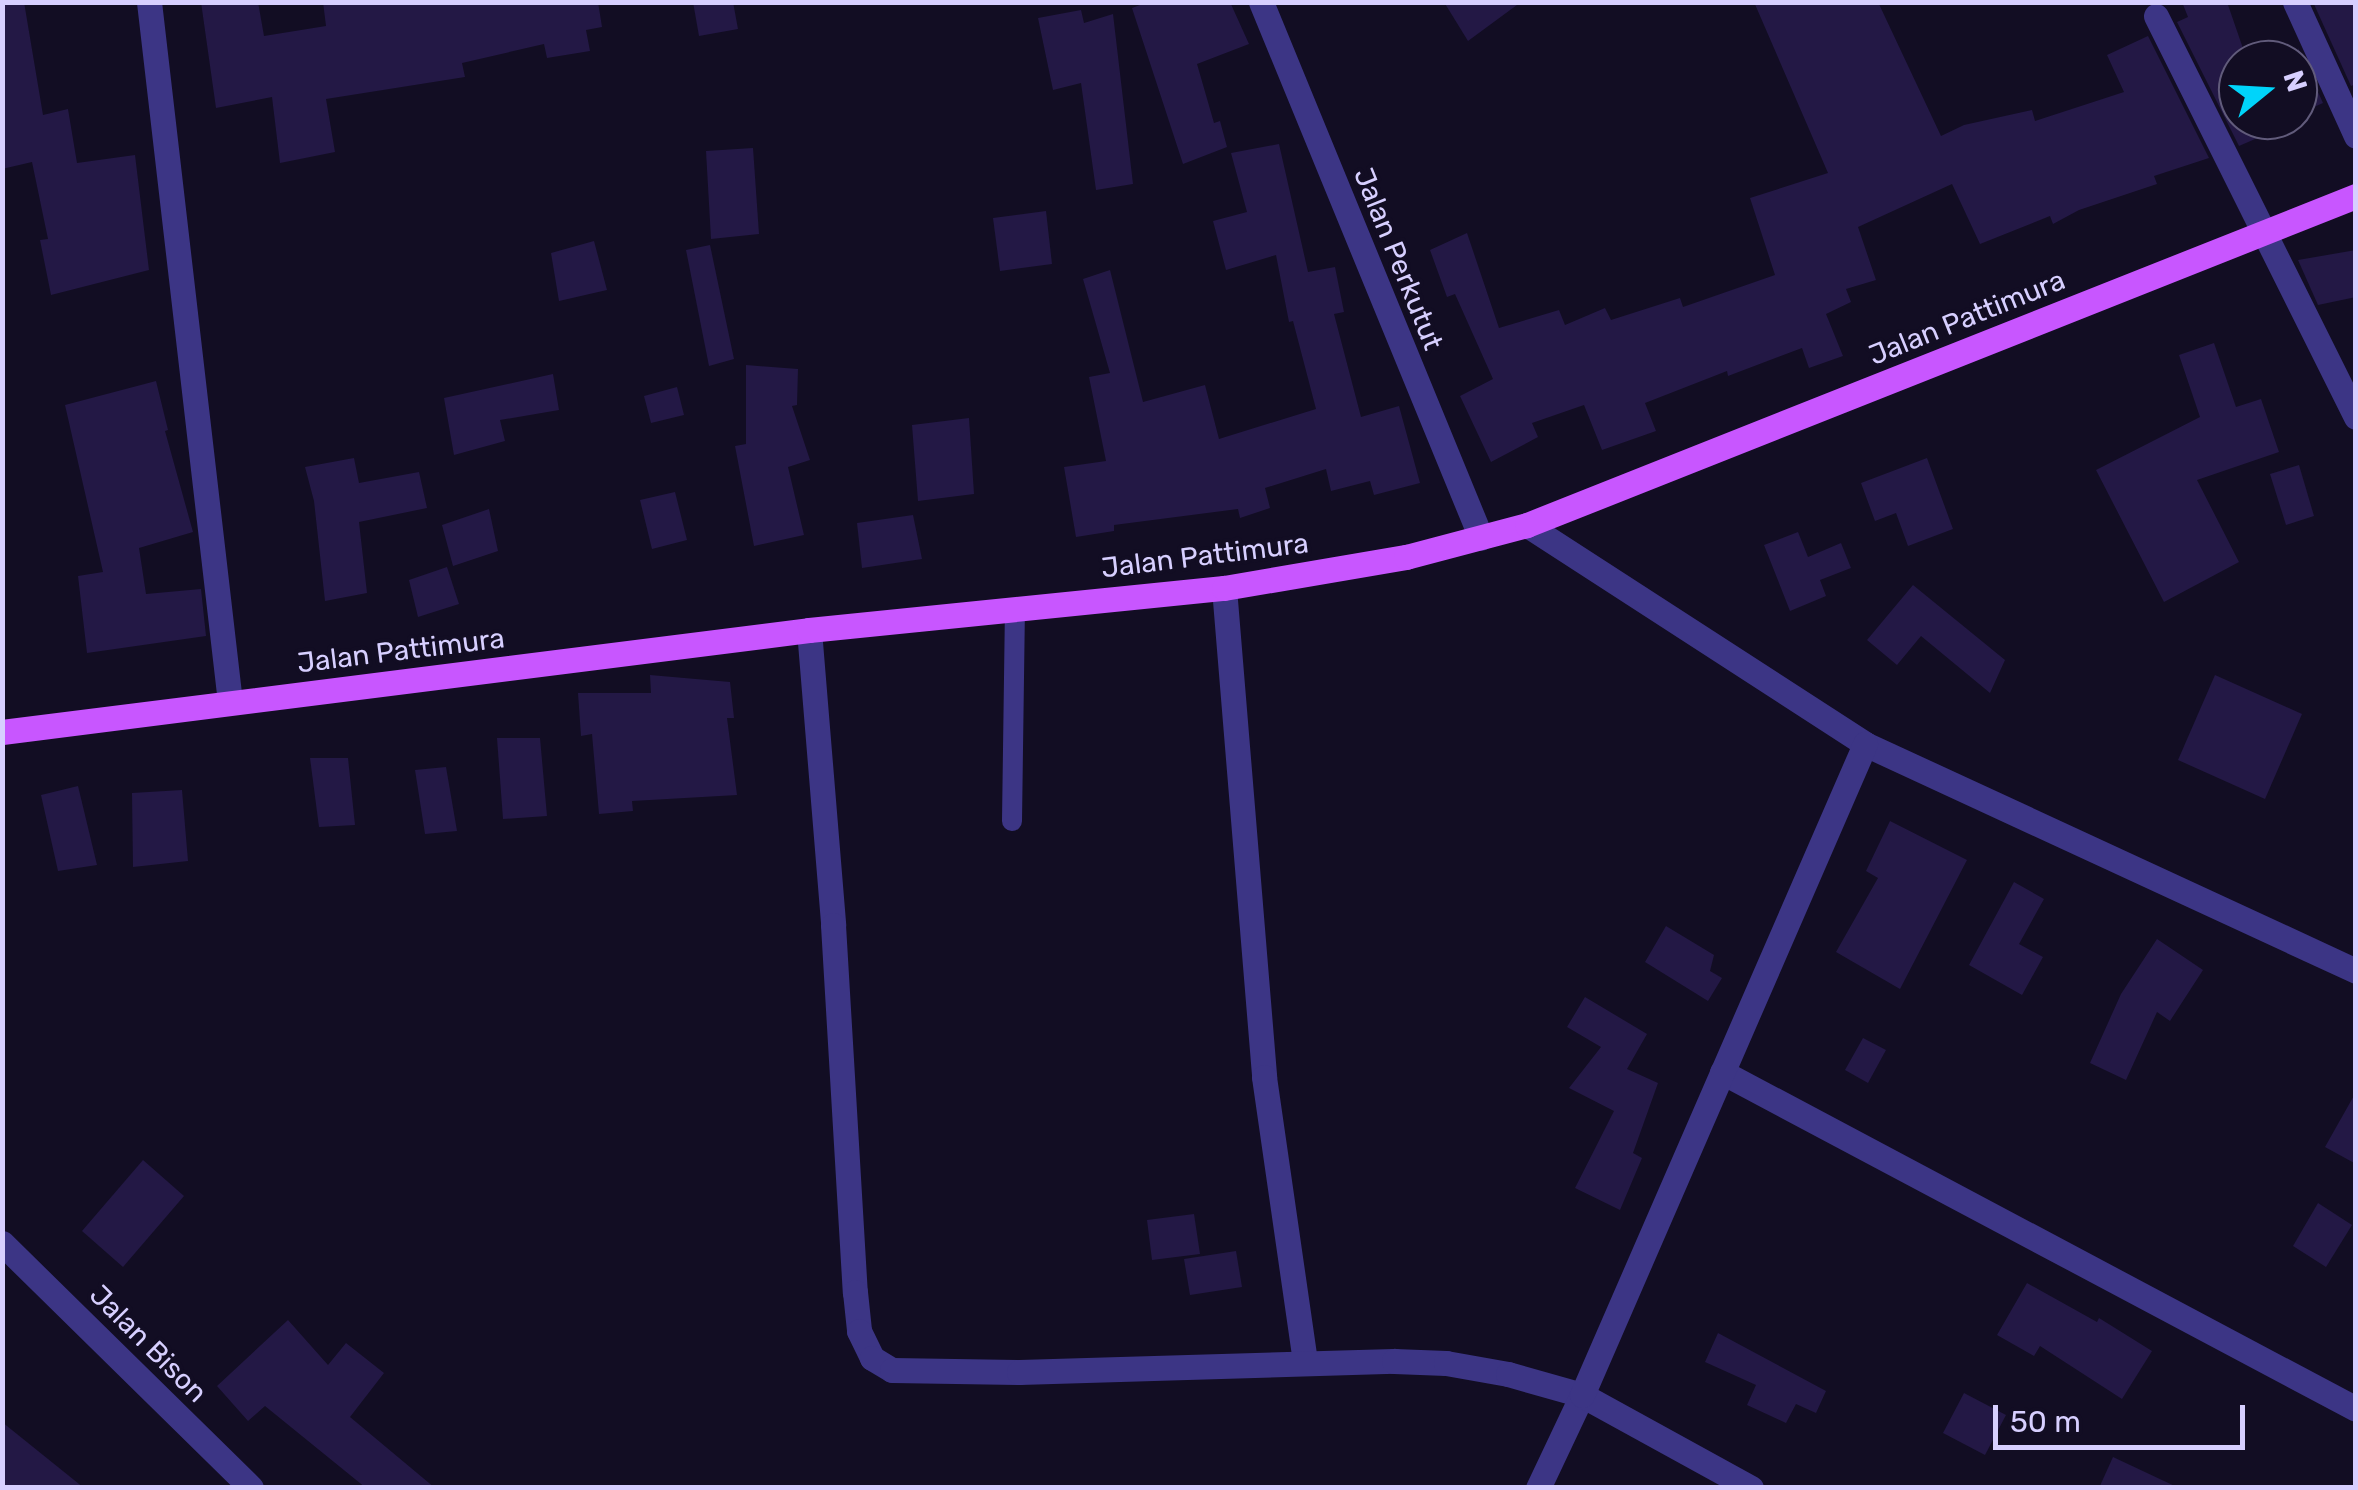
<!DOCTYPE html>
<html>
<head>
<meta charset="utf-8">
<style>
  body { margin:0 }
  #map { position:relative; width:2358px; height:1490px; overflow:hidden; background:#120d23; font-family:Rubik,sans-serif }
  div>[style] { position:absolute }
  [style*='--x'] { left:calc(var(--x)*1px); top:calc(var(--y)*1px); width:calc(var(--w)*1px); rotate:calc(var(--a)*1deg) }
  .building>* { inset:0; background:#231845 }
  .service>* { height:20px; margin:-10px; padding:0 10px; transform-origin:10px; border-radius:10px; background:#3c3585 }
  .minor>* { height:25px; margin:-12.5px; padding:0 12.5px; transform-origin:12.5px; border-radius:12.5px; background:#3c3585 }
  .primary>* { height:25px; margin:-12.5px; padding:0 12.5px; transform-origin:12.5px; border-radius:12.5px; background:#c856ff }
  span { translate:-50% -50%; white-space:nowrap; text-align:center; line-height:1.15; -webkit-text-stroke:8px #120d23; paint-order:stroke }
  .street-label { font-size:28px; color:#d7cfff }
  .frame { position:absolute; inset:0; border:5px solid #d7cfff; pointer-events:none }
  .north { position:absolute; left:2218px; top:40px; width:100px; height:100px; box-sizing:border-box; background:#120d23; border:2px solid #615b7b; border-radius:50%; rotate:72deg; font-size:28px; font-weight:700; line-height:40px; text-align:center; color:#d7cfff }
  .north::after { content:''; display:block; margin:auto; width:35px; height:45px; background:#00d4fa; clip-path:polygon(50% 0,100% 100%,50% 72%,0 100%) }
  .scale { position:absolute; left:1993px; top:1405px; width:252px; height:45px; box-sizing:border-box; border:5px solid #d7cfff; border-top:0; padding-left:12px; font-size:30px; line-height:35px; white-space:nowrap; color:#d7cfff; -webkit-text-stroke:8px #120d23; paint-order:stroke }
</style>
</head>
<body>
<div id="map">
  <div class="building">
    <div style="clip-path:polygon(2px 2px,24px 2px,43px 115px,68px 109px,77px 163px,135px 155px,149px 270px,51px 295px,40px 240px,48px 239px,32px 162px,2px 169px)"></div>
    <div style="clip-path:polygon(201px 2px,258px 2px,264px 36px,326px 26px,323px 2px,598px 2px,602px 27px,586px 30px,590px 51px,547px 58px,544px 44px,462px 63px,465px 77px,326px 99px,335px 152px,280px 163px,272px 97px,216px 108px)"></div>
    <div style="clip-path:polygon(693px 2px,733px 2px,738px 29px,699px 36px)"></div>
    <div style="clip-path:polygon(1148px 2px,1230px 2px,1249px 44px,1197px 64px,1214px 123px,1220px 121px,1227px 147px,1183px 164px,1132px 8px)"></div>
    <div style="clip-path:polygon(1444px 2px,1521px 2px,1468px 41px)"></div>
    <div style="clip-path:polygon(1754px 2px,1878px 2px,1941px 136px,1964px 125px,2032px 110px,2035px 121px,2124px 92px,2107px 55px,2148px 36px,2209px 158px,2154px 176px,2157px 184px,2079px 210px,2053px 224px,2050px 216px,1980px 244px,1952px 184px,1858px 227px,1876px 280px,1846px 289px,1851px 302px,1826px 314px,1843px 356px,1809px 368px,1802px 348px,1728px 376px,1727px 371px,1645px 403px,1656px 431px,1602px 450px,1584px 405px,1532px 423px,1538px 437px,1491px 462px,1460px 396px,1493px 379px,1455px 294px,1447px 297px,1430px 250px,1467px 233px,1499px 328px,1559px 310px,1565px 325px,1605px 308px,1611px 320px,1680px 298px,1683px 307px,1775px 275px,1750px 198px,1828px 173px)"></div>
    <div style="clip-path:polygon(2182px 2px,2227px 2px,2247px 60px,2238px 60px,2238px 120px,2299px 120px,2239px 146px,2177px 22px,2188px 17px)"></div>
    <div style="clip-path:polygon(2313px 2px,2356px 2px,2356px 84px,2351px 86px)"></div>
    <div style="clip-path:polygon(1081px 10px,1084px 23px,1113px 14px,1133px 184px,1096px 190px,1081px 83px,1053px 90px,1038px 18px)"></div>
    <div style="clip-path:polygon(2298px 48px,2323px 103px,2298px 114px)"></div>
    <div style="clip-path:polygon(1279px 144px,1308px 272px,1335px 267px,1344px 312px,1334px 314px,1361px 417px,1399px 406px,1420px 483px,1374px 495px,1370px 481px,1331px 491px,1326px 469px,1265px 488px,1270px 508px,1240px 518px,1238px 509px,1114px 525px,1114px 531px,1076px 537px,1064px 467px,1106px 461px,1089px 377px,1110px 373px,1083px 279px,1110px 270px,1143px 402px,1205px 385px,1219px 439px,1316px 409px,1293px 321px,1289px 322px,1276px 255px,1226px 270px,1213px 221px,1247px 212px,1231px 153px)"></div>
    <div style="clip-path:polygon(753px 148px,759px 234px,711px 239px,706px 151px)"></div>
    <div style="clip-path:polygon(1046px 211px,1052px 264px,1000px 271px,993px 218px)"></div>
    <div style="clip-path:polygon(594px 241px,607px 290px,559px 301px,551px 253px)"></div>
    <div style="clip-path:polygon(710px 245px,734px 359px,709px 366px,686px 250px)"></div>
    <div style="clip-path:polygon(2356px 250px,2356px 297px,2318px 305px,2298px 260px)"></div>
    <div style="clip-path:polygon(2214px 343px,2236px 407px,2261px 399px,2279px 452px,2197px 480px,2239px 562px,2164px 602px,2096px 470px,2200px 417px,2179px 355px)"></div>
    <div style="clip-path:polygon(746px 365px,798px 369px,797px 405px,792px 406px,810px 460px,788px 467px,804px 535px,754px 546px,735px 446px,746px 444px)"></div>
    <div style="clip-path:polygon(553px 374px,559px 410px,500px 420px,505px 441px,454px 455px,444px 398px)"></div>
    <div style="clip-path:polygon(156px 381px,168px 430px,165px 431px,193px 532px,139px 548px,146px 594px,201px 589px,206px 636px,87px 653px,78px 576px,103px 572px,65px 405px)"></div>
    <div style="clip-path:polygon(677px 387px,684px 415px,651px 423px,644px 396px)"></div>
    <div style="clip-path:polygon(969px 418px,974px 494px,918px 501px,912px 425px)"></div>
    <div style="clip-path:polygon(354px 458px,359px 483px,419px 472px,427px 508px,359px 522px,367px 593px,325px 601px,314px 501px,305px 467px)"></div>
    <div style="clip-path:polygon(1927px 458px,1953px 529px,1908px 546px,1896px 513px,1875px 521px,1861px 483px)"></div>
    <div style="clip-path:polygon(2299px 465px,2314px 516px,2286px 525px,2270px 474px)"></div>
    <div style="clip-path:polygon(675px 492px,687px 540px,652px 549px,640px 500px)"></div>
    <div style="clip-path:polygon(489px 509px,498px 551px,453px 566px,442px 525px)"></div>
    <div style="clip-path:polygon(913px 515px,922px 559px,862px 568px,857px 523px)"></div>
    <div style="clip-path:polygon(1798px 532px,1808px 557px,1841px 543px,1851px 568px,1820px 580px,1826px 596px,1790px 611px,1764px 545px)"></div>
    <div style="clip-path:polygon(447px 567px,459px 604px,418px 617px,409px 580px)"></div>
    <div style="clip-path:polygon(1913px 585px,2005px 660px,1990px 693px,1921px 636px,1897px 665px,1867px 640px)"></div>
    <div style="clip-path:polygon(650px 675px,730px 682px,734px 718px,727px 718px,737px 795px,632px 801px,633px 811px,599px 814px,592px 734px,581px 736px,578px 693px,651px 693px)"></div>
    <div style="clip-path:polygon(2215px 675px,2302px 714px,2265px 799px,2178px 760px)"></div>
    <div style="clip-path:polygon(497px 738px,540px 738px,547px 816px,503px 819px)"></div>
    <div style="clip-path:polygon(310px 758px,348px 758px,355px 825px,319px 827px)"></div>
    <div style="clip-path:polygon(446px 767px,457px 831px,425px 834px,415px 770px)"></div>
    <div style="clip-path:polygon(78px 786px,97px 865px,58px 871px,41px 795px)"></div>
    <div style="clip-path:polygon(182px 790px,188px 861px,133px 867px,132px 793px)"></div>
    <div style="clip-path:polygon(1890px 821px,1967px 860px,1900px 989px,1836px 952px,1878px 878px,1866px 871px)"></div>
    <div style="clip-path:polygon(2014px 882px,2044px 899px,2019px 944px,2043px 957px,2022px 995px,1969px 965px)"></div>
    <div style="clip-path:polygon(1666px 926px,1714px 955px,1710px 971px,1722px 978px,1708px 1001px,1645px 962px)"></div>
    <div style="clip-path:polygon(2157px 939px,2203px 970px,2170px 1021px,2157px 1012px,2126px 1080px,2090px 1063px,2121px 994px)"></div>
    <div style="clip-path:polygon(1585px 997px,1647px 1034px,1627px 1069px,1658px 1083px,1633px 1153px,1642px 1158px,1620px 1210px,1575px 1188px,1614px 1111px,1569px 1088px,1601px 1047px,1567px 1027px)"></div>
    <div style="clip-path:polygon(1863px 1038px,1886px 1050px,1868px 1083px,1845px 1070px)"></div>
    <div style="clip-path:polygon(2356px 1092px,2356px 1164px,2325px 1147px)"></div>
    <div style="clip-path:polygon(143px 1160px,184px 1196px,123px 1267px,82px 1231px)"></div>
    <div style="clip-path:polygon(2318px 1203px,2352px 1225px,2326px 1267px,2293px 1246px)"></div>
    <div style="clip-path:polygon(1194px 1214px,1200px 1254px,1152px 1260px,1147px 1220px)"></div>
    <div style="clip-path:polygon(1236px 1251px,1242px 1287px,1190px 1295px,1184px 1259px)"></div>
    <div style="clip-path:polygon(2027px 1283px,2097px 1322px,2099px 1318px,2152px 1351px,2122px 1399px,2040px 1346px,2034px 1356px,1997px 1335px)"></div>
    <div style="clip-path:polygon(288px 1320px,328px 1365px,346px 1343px,384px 1373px,350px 1417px,435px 1488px,366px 1488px,265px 1406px,248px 1421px,217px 1386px)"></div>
    <div style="clip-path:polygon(1718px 1333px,1826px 1391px,1816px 1413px,1796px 1404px,1786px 1423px,1747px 1405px,1756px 1385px,1705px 1362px)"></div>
    <div style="clip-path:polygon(1964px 1393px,2006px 1415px,1985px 1455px,1943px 1433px)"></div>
    <div style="clip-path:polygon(2px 1422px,84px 1488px,2px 1488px)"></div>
    <div style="clip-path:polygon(2113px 1457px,2179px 1488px,2099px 1488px)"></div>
  </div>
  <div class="service">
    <div style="--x:1012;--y:821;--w:212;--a:-89.2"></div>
  </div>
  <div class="minor">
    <div style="--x:149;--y:2;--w:705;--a:83.4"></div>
    <div style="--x:1261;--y:2;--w:579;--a:67.68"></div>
    <div style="--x:2295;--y:2;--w:147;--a:65.5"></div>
    <div style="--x:2156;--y:16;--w:448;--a:63.5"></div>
    <div style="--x:1527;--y:525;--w:403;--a:32.9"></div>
    <div style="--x:1865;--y:744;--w:541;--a:24.81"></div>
    <div style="--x:1224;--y:588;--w:491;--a:85.3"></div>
    <div style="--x:1264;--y:1077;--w:287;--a:81.8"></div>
    <div style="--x:809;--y:630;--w:296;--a:85.3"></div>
    <div style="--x:833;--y:925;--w:368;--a:86.6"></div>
    <div style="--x:855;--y:1292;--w:39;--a:84"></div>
    <div style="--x:859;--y:1331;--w:30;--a:64"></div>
    <div style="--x:872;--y:1358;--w:23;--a:31"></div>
    <div style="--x:892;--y:1370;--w:127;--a:0.9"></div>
    <div style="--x:1019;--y:1372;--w:375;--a:-1.7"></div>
    <div style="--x:1394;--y:1361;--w:52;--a:2.2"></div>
    <div style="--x:1446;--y:1363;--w:63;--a:10.1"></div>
    <div style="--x:1508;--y:1374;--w:77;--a:15.8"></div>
    <div style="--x:1582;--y:1395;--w:103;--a:115.3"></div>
    <div style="--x:1722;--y:1072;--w:718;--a:27.99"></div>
    <div style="--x:2;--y:1243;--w:349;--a:44.5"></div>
    <div style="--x:1751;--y:1488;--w:193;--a:-151.2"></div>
    <div style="--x:1582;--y:1395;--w:710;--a:-66.5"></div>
  </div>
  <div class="primary">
    <div style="--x:2;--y:732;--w:813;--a:-7.2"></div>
    <div style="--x:809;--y:630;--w:417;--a:-5.8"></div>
    <div style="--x:1224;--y:588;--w:185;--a:-9.7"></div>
    <div style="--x:1406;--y:557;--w:125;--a:-14.8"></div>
    <div style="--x:1527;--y:525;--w:892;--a:-21.65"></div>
  </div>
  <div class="street-label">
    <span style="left:1398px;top:259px;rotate:68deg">Jalan Perkutut</span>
    <span style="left:1967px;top:318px;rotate:-22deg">Jalan Pattimura</span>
    <span style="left:1205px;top:556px;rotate:-7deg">Jalan Pattimura</span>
    <span style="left:401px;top:651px;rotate:-7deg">Jalan Pattimura</span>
    <span style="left:148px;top:1344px;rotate:45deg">Jalan Bison</span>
  </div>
  <div class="frame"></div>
  <div class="north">N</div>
  <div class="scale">50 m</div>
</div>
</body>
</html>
